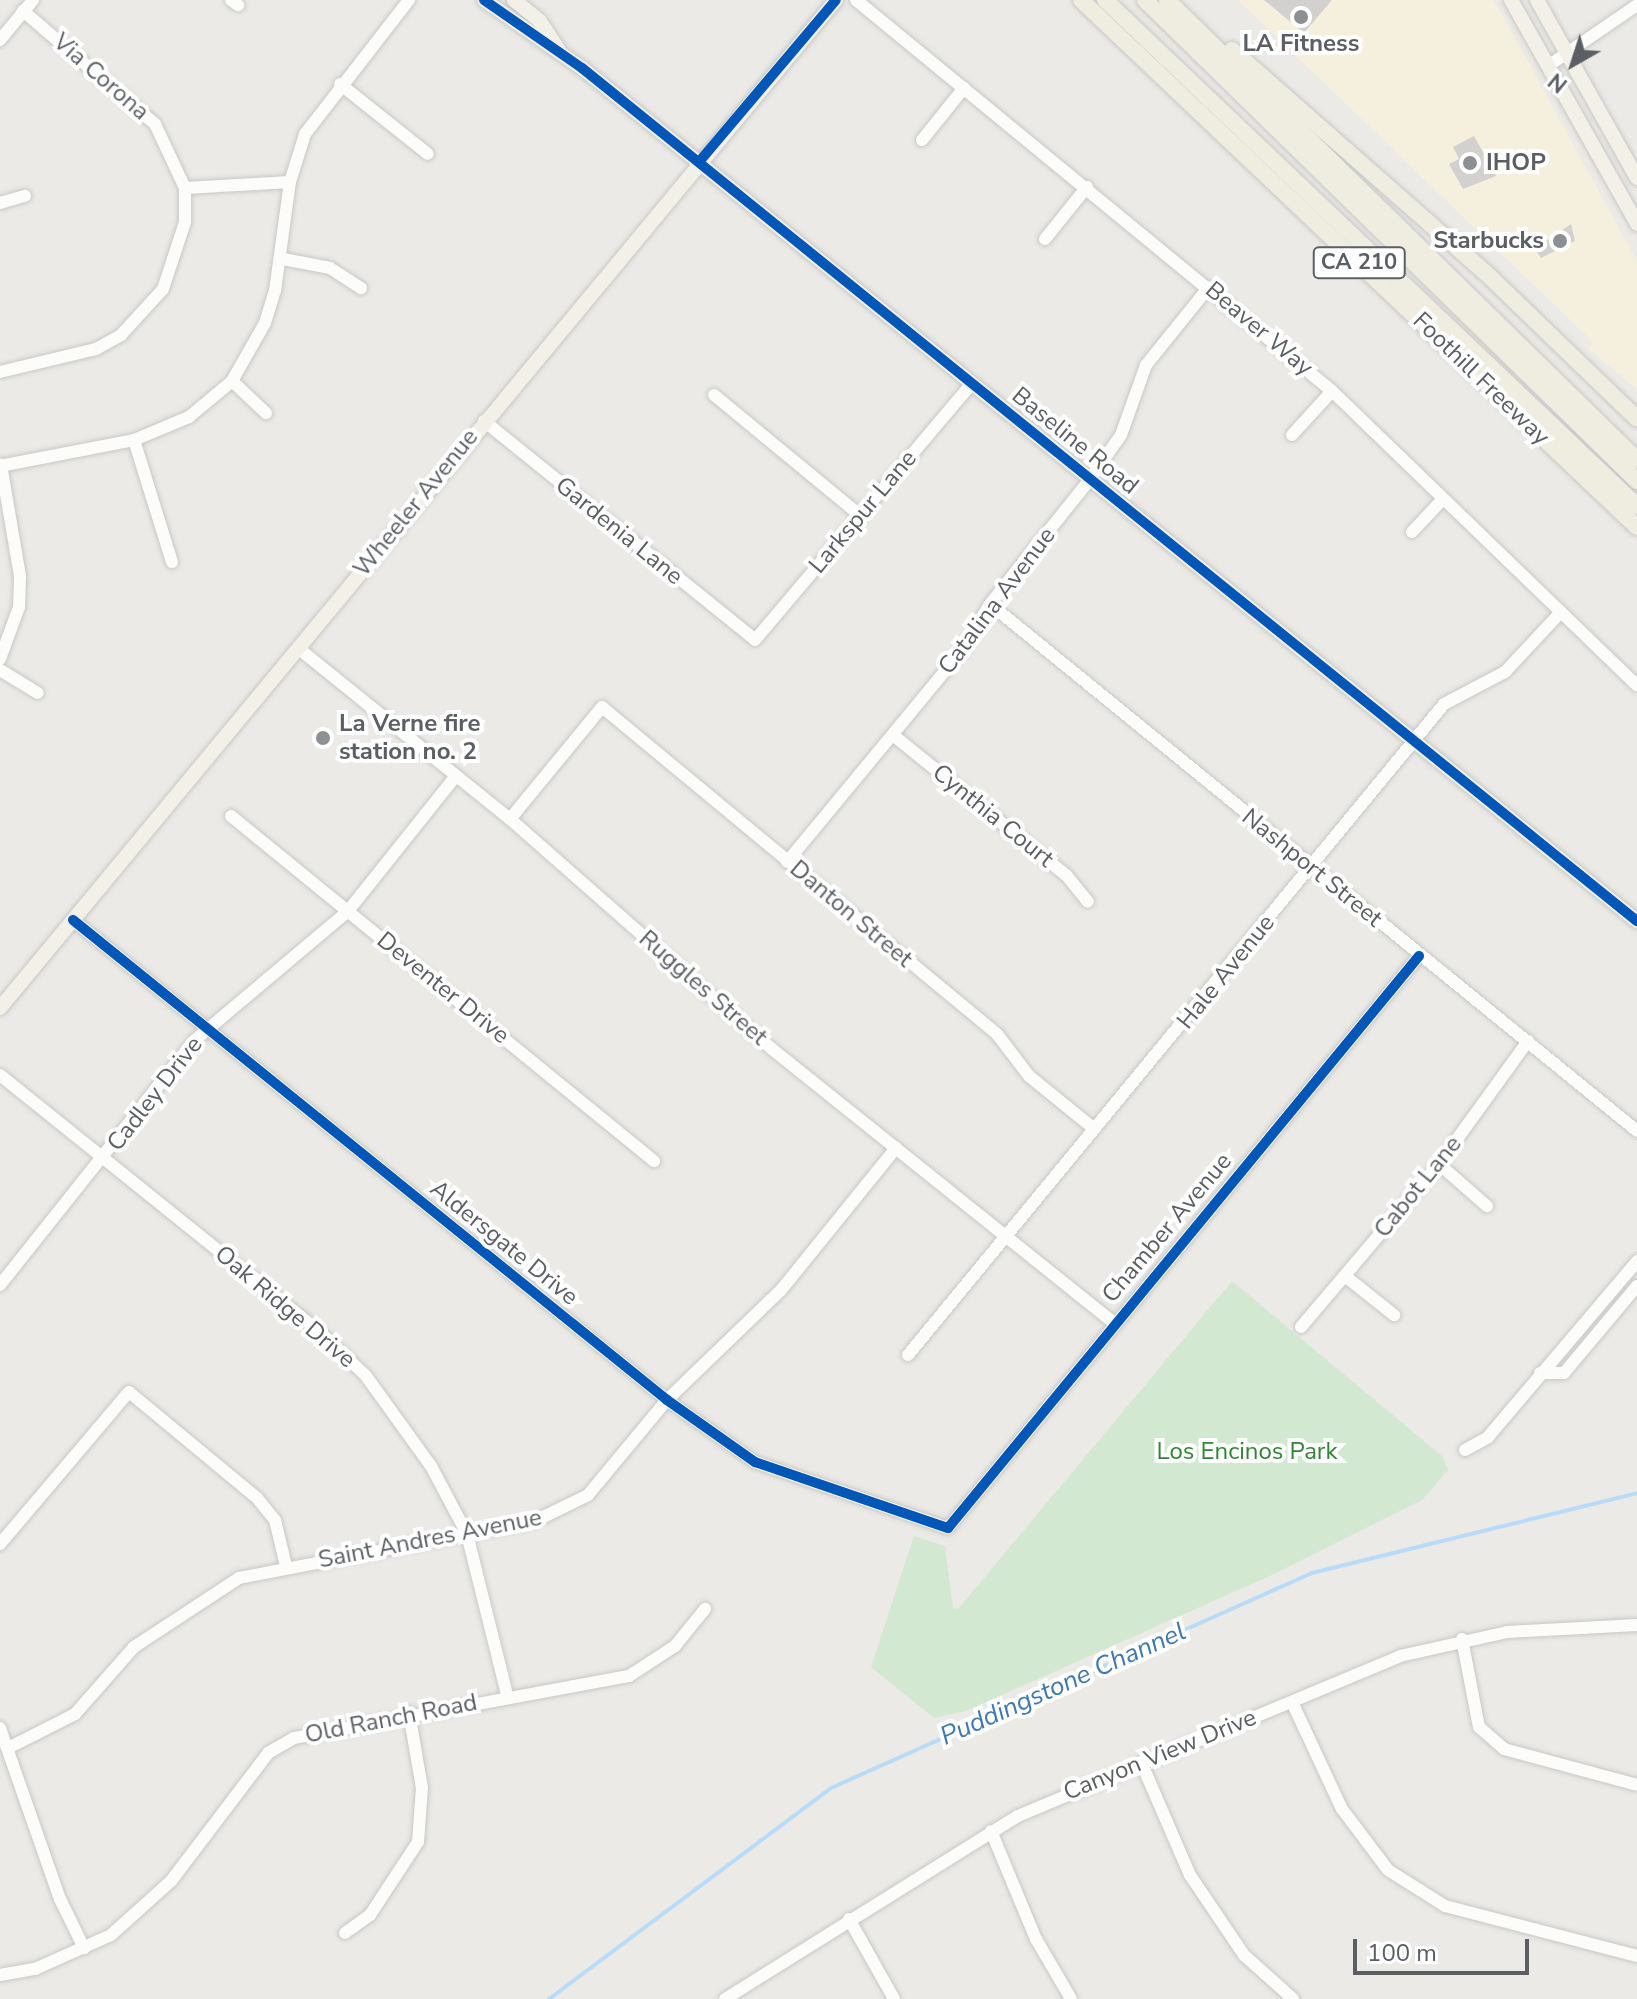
<!DOCTYPE html>
<html>
<head>
<meta charset="utf-8">
<style>
  body { margin:0 }
  #map { position:relative; width:1637px; height:1999px; overflow:hidden; background:#ebeae6; font-family:"Nunito Sans",sans-serif }
  div>[style] { position:absolute }
  [style*='--x'] { left:calc(var(--x)*1px); top:calc(var(--y)*1px); width:calc(var(--w)*1px); rotate:calc(var(--a)*1deg) }
  .commercial>* { inset:0; background:#f5f0de }
  .green>* { inset:0; background:#d3e8d1 }
  .stream>* { height:4px; margin:-2px; padding:0 2px; transform-origin:2px; border-radius:2px; background:#b8dcf8 }
  .building>* { inset:0; background:#d2d1cf }
  .roads { filter:drop-shadow(0 0 2px #c8c8c8) drop-shadow(0 0 2px #c8c8c8) }
  .minor>* { height:12px; margin:-6px; padding:0 6px; transform-origin:6px; border-radius:6px; background:#fcfcfb }
  .major>* { height:14px; margin:-7px; padding:0 7px; transform-origin:7px; border-radius:7px; background:#f3f1e7 }
  .highway>* { height:16px; margin:-8px; padding:0 8px; transform-origin:8px; border-radius:8px; background:#efece0 }
  .cycleway>* { height:10px; margin:-5px; padding:0 5px; transform-origin:5px; border-radius:5px; background:#0057b8 }
  .dots>* { width:22px; height:22px; translate:-50% -50%; box-sizing:border-box; border:4px solid #fff; border-radius:50% }
  span { translate:-50% -50%; white-space:nowrap; text-align:center; line-height:1.15; -webkit-text-stroke:8px #fff; paint-order:stroke }
  .shield-label span { padding:2px 6px; background:#fff; border:2px solid; border-radius:6px; -webkit-text-stroke-width:0 }
  .shield-label { font-size:22px; color:#5b5f64; font-weight:700 }
  .poi-label { font-size:24px; color:#5b5f64; font-weight:700 }
  .left { translate:0 -50%; text-align:left }
  .right { translate:-100% -50%; text-align:right }
  .street-label { font-size:24px; color:#5b5f64 }
  .park-label { font-size:24px; color:#338337 }
  .water-label { font-size:26px; color:#3e77b2; font-style:italic }
  .north { position:absolute; left:1533px; top:24px; width:80px; height:80px; -webkit-text-stroke:6px #fff; paint-order:stroke; rotate:219deg; font-size:22px; font-weight:700; line-height:32px; text-align:center; color:#5b5f64 }
  .north::after { content:''; display:block; margin:auto; width:28px; height:36px; background:#5b5f64; clip-path:polygon(50% 0,100% 100%,50% 72%,0 100%) }
  .scale { position:absolute; left:1353px; top:1939px; width:176px; height:36px; box-sizing:border-box; border:4px solid #5b5f64; border-top:0; padding-left:10px; font-size:24px; line-height:28px; white-space:nowrap; color:#5b5f64; -webkit-text-stroke:6px #fff; paint-order:stroke }
</style>
</head>
<body>
<div id="map">
  <div class="commercial">
    <div style="clip-path:polygon(1238px 0,1494px 0,1637px 261px,1637px 389px,1589px 349px,1593px 342px)"></div>
  </div>
  <div class="green">
    <div style="clip-path:polygon(1232px 1281px,1443px 1457px,1448px 1470px,1422px 1500px,1274px 1574px,966px 1711px,934px 1718px,871px 1667px,914px 1536px,945px 1546px,953px 1608px,958px 1609px)"></div>
  </div>
  <div class="stream">
    <div style="--x:549;--y:1999;--w:352;--a:-36.8"></div>
    <div style="--x:831;--y:1788;--w:527;--a:-24.08"></div>
    <div style="--x:1312;--y:1573;--w:335;--a:-13.8"></div>
  </div>
  <div class="building">
    <div style="clip-path:polygon(1264px 0,1332px 0,1304px 33px)"></div>
    <div style="clip-path:polygon(1474px 136px,1484px 154px,1488px 151px,1496px 176px,1463px 189px,1449px 164px,1459px 159px,1453px 147px)"></div>
    <div style="clip-path:polygon(1571px 224px,1575px 241px,1541px 258px,1535px 249px)"></div>
  </div>
  <div class="roads">
    <div class="minor">
      <div style="--x:231;--y:0;--w:9;--a:36"></div>
      <div style="--x:856;--y:0;--w:616;--a:39.4"></div>
      <div style="--x:1332;--y:391;--w:424;--a:44"></div>
      <div style="--x:0;--y:40;--w:52;--a:-50.5"></div>
      <div style="--x:1548;--y:66;--w:108;--a:-34.4"></div>
      <div style="--x:340;--y:84;--w:112;--a:38.5"></div>
      <div style="--x:922;--y:140;--w:67;--a:-51.1"></div>
      <div style="--x:185;--y:188;--w:105;--a:-3.3"></div>
      <div style="--x:0;--y:203;--w:26;--a:-16"></div>
      <div style="--x:1045;--y:239;--w:67;--a:-51.1"></div>
      <div style="--x:283;--y:259;--w:48;--a:10.8"></div>
      <div style="--x:330;--y:268;--w:37;--a:33"></div>
      <div style="--x:0;--y:372;--w:99;--a:-13.5"></div>
      <div style="--x:96;--y:349;--w:29;--a:-29"></div>
      <div style="--x:121;--y:335;--w:62;--a:-47.6"></div>
      <div style="--x:163;--y:289;--w:71;--a:-71.8"></div>
      <div style="--x:185;--y:222;--w:34;--a:-90"></div>
      <div style="--x:185;--y:188;--w:71;--a:-115.1"></div>
      <div style="--x:155;--y:124;--w:174;--a:-139.4"></div>
      <div style="--x:232;--y:381;--w:47;--a:43.3"></div>
      <div style="--x:714;--y:395;--w:190;--a:39.5"></div>
      <div style="--x:484;--y:421;--w:348;--a:38.9"></div>
      <div style="--x:755;--y:640;--w:336;--a:-49.8"></div>
      <div style="--x:1292;--y:435;--w:59;--a:-47.7"></div>
      <div style="--x:134;--y:440;--w:128;--a:72.7"></div>
      <div style="--x:0;--y:466;--w:136;--a:-11"></div>
      <div style="--x:134;--y:440;--w:60;--a:-22.7"></div>
      <div style="--x:189;--y:417;--w:56;--a:-39.9"></div>
      <div style="--x:232;--y:381;--w:67;--a:-60.4"></div>
      <div style="--x:265;--y:323;--w:34;--a:-73"></div>
      <div style="--x:275;--y:291;--w:110;--a:-82.2"></div>
      <div style="--x:290;--y:182;--w:50;--a:-72.6"></div>
      <div style="--x:305;--y:134;--w:170;--a:-52.2"></div>
      <div style="--x:1412;--y:532;--w:45;--a:-46.8"></div>
      <div style="--x:990;--y:604;--w:834;--a:39.16"></div>
      <div style="--x:298;--y:648;--w:272;--a:38.9"></div>
      <div style="--x:510;--y:819;--w:349;--a:41.3"></div>
      <div style="--x:772;--y:1049;--w:437;--a:38.7"></div>
      <div style="--x:0;--y:659;--w:55;--a:-69.9"></div>
      <div style="--x:19;--y:607;--w:31;--a:-88"></div>
      <div style="--x:20;--y:576;--w:113;--a:-99.7"></div>
      <div style="--x:0;--y:670;--w:44;--a:31.2"></div>
      <div style="--x:893;--y:735;--w:224;--a:39"></div>
      <div style="--x:1067;--y:876;--w:33;--a:51"></div>
      <div style="--x:231;--y:816;--w:546;--a:39.2"></div>
      <div style="--x:510;--y:819;--w:145;--a:-50.6"></div>
      <div style="--x:602;--y:707;--w:513;--a:39.62"></div>
      <div style="--x:997;--y:1034;--w:53;--a:52.7"></div>
      <div style="--x:1029;--y:1076;--w:82;--a:39.1"></div>
      <div style="--x:787;--y:862;--w:279;--a:-50.4"></div>
      <div style="--x:965;--y:647;--w:50;--a:-59.8"></div>
      <div style="--x:990;--y:604;--w:160;--a:-51.3"></div>
      <div style="--x:1090;--y:479;--w:54;--a:-54.8"></div>
      <div style="--x:1121;--y:435;--w:74;--a:-70.3"></div>
      <div style="--x:1146;--y:365;--w:100;--a:-51.1"></div>
      <div style="--x:73;--y:920;--w:764;--a:38.94"></div>
      <div style="--x:667;--y:1400;--w:108;--a:35.2"></div>
      <div style="--x:755;--y:1462;--w:204;--a:18.9"></div>
      <div style="--x:948;--y:1528;--w:741;--a:-50.53"></div>
      <div style="--x:0;--y:1075;--w:410;--a:38.8"></div>
      <div style="--x:320;--y:1332;--w:64;--a:43.7"></div>
      <div style="--x:366;--y:1376;--w:111;--a:54.2"></div>
      <div style="--x:431;--y:1466;--w:77;--a:62.1"></div>
      <div style="--x:467;--y:1534;--w:169;--a:76"></div>
      <div style="--x:1439;--y:1164;--w:64;--a:41.2"></div>
      <div style="--x:1345;--y:1276;--w:63;--a:38.5"></div>
      <div style="--x:0;--y:1285;--w:313;--a:-51.5"></div>
      <div style="--x:195;--y:1040;--w:200;--a:-40.1"></div>
      <div style="--x:348;--y:911;--w:171;--a:-51.4"></div>
      <div style="--x:1301;--y:1327;--w:214;--a:-49.7"></div>
      <div style="--x:1439;--y:1164;--w:152;--a:-54.1"></div>
      <div style="--x:908;--y:1355;--w:843;--a:-50.53"></div>
      <div style="--x:1444;--y:704;--w:69;--a:-27.7"></div>
      <div style="--x:1505;--y:672;--w:82;--a:-47"></div>
      <div style="--x:1540;--y:1373;--w:24;--a:0"></div>
      <div style="--x:1564;--y:1373;--w:114;--a:-50"></div>
      <div style="--x:1465;--y:1450;--w:26;--a:-29"></div>
      <div style="--x:1488;--y:1437;--w:231;--a:-49.7"></div>
      <div style="--x:0;--y:1544;--w:199;--a:-49.7"></div>
      <div style="--x:129;--y:1392;--w:166;--a:39.6"></div>
      <div style="--x:257;--y:1498;--w:28;--a:51"></div>
      <div style="--x:275;--y:1520;--w:47;--a:76.6"></div>
      <div style="--x:1462;--y:1639;--w:90;--a:79.1"></div>
      <div style="--x:1479;--y:1727;--w:33;--a:41"></div>
      <div style="--x:1504;--y:1749;--w:138;--a:15.1"></div>
      <div style="--x:1292;--y:1702;--w:118;--a:65"></div>
      <div style="--x:1342;--y:1809;--w:76;--a:53"></div>
      <div style="--x:1388;--y:1870;--w:67;--a:32.3"></div>
      <div style="--x:1445;--y:1906;--w:198;--a:14.6"></div>
      <div style="--x:0;--y:1728;--w:181;--a:70.7"></div>
      <div style="--x:60;--y:1899;--w:55;--a:63.9"></div>
      <div style="--x:8;--y:1748;--w:75;--a:-26.9"></div>
      <div style="--x:75;--y:1714;--w:89;--a:-48.6"></div>
      <div style="--x:134;--y:1647;--w:126;--a:-33.3"></div>
      <div style="--x:239;--y:1578;--w:301;--a:-10.9"></div>
      <div style="--x:535;--y:1521;--w:59;--a:-26.1"></div>
      <div style="--x:588;--y:1495;--w:124;--a:-50.3"></div>
      <div style="--x:667;--y:1400;--w:158;--a:-44"></div>
      <div style="--x:781;--y:1290;--w:183;--a:-51"></div>
      <div style="--x:1141;--y:1762;--w:123;--a:66.6"></div>
      <div style="--x:1190;--y:1875;--w:97;--a:56"></div>
      <div style="--x:1244;--y:1955;--w:66;--a:41.9"></div>
      <div style="--x:991;--y:1831;--w:117;--a:67.4"></div>
      <div style="--x:1036;--y:1939;--w:69;--a:59.7"></div>
      <div style="--x:849;--y:1919;--w:92;--a:60.6"></div>
      <div style="--x:345;--y:1933;--w:31;--a:-36"></div>
      <div style="--x:370;--y:1915;--w:87;--a:-56.7"></div>
      <div style="--x:418;--y:1842;--w:54;--a:-85.8"></div>
      <div style="--x:422;--y:1788;--w:76;--a:-99.8"></div>
      <div style="--x:0;--y:1975;--w:36;--a:-10"></div>
      <div style="--x:35;--y:1969;--w:83;--a:-24.1"></div>
      <div style="--x:111;--y:1935;--w:81;--a:-42"></div>
      <div style="--x:171;--y:1881;--w:161;--a:-52.8"></div>
      <div style="--x:268;--y:1753;--w:30;--a:-30"></div>
      <div style="--x:294;--y:1738;--w:341;--a:-10.5"></div>
      <div style="--x:629;--y:1676;--w:55;--a:-33.1"></div>
      <div style="--x:675;--y:1646;--w:48;--a:-51"></div>
      <div style="--x:725;--y:1999;--w:345;--a:-32"></div>
      <div style="--x:1018;--y:1816;--w:414;--a:-22.7"></div>
      <div style="--x:1400;--y:1656;--w:110;--a:-12.6"></div>
      <div style="--x:1507;--y:1632;--w:130;--a:-3.1"></div>
    </div>
    <div class="major">
      <div style="--x:484;--y:0;--w:119;--a:34.8"></div>
      <div style="--x:582;--y:68;--w:1357;--a:38.96"></div>
      <div style="--x:514;--y:0;--w:33;--a:39"></div>
      <div style="--x:540;--y:21;--w:35;--a:57"></div>
      <div style="--x:1511;--y:0;--w:257;--a:60.6"></div>
      <div style="--x:1537;--y:0;--w:204;--a:60.7"></div>
      <div style="--x:0;--y:1008;--w:1310;--a:-50.33"></div>
    </div>
    <div class="highway">
      <div style="--x:1081;--y:0;--w:766;--a:43.47"></div>
      <div style="--x:1105;--y:0;--w:734;--a:43.57"></div>
      <div style="--x:1145;--y:0;--w:688;--a:44.35"></div>
      <div style="--x:1167;--y:0;--w:658;--a:44.38"></div>
      <div style="--x:1232;--y:50;--w:337;--a:41.3"></div>
      <div style="--x:1485;--y:272;--w:211;--a:44"></div>
    </div>
  </div>
  <div class="cycleway">
    <div style="--x:484;--y:0;--w:119;--a:34.8"></div>
    <div style="--x:582;--y:68;--w:1357;--a:38.96"></div>
    <div style="--x:699;--y:162;--w:212;--a:-49.8"></div>
    <div style="--x:73;--y:920;--w:764;--a:38.94"></div>
    <div style="--x:667;--y:1400;--w:108;--a:35.2"></div>
    <div style="--x:755;--y:1462;--w:204;--a:18.9"></div>
    <div style="--x:948;--y:1528;--w:741;--a:-50.53"></div>
  </div>
  <div class="dots">
    <div style="left:1301px;top:17px;background:#8d9092"></div>
    <div style="left:1470px;top:163px;background:#8d9092"></div>
    <div style="left:1560px;top:241px;background:#8d9092"></div>
    <div style="left:323px;top:738px;background:#8d9092"></div>
  </div>
  <div class="shield-label">
    <span style="left:1359px;top:263px">CA 210</span>
  </div>
  <div class="poi-label">
    <span style="left:1301px;top:44px">LA Fitness</span>
    <span class="left" style="left:1486px;top:163px">IHOP</span>
    <span class="right" style="left:1544px;top:241px">Starbucks</span>
    <span class="left" style="left:339px;top:738px">La Verne fire<br>station no. 2</span>
  </div>
  <div class="street-label">
    <span style="left:101px;top:77px;rotate:41deg">Via Corona</span>
    <span style="left:1259px;top:329px;rotate:40deg">Beaver Way</span>
    <span style="left:1481px;top:379px;rotate:44deg">Foothill Freeway</span>
    <span style="left:1075px;top:441px;rotate:39deg">Baseline Road</span>
    <span style="left:416px;top:503px;rotate:-51deg">Wheeler Avenue</span>
    <span style="left:863px;top:512px;rotate:-50deg">Larkspur Lane</span>
    <span style="left:619px;top:531px;rotate:39deg">Gardenia Lane</span>
    <span style="left:997px;top:601px;rotate:-53deg">Catalina Avenue</span>
    <span style="left:993px;top:816px;rotate:39deg">Cynthia Court</span>
    <span style="left:1312px;top:868px;rotate:39deg">Nashport Street</span>
    <span style="left:851px;top:914px;rotate:40deg">Danton Street</span>
    <span style="left:1226px;top:972px;rotate:-51deg">Hale Avenue</span>
    <span style="left:443px;top:988px;rotate:39deg">Deventer Drive</span>
    <span style="left:703px;top:988px;rotate:41deg">Ruggles Street</span>
    <span style="left:155px;top:1094px;rotate:-52deg">Cadley Drive</span>
    <span style="left:1418px;top:1187px;rotate:-51deg">Cabot Lane</span>
    <span style="left:1167px;top:1228px;rotate:-50deg">Chamber Avenue</span>
    <span style="left:504px;top:1243px;rotate:39deg">Aldersgate Drive</span>
    <span style="left:285px;top:1307px;rotate:40deg">Oak Ridge Drive</span>
    <span style="left:430px;top:1539px;rotate:-11deg">Saint Andres Avenue</span>
    <span style="left:391px;top:1719px;rotate:-11deg">Old Ranch Road</span>
    <span style="left:1160px;top:1755px;rotate:-22deg">Canyon View Drive</span>
  </div>
  <div class="park-label">
    <span style="left:1247px;top:1452px">Los Encinos Park</span>
  </div>
  <div class="water-label">
    <span style="left:1063px;top:1684px;rotate:-24deg">Puddingstone Channel</span>
  </div>
  <div class="north">N</div>
  <div class="scale">100 m</div>
</div>
</body>
</html>
